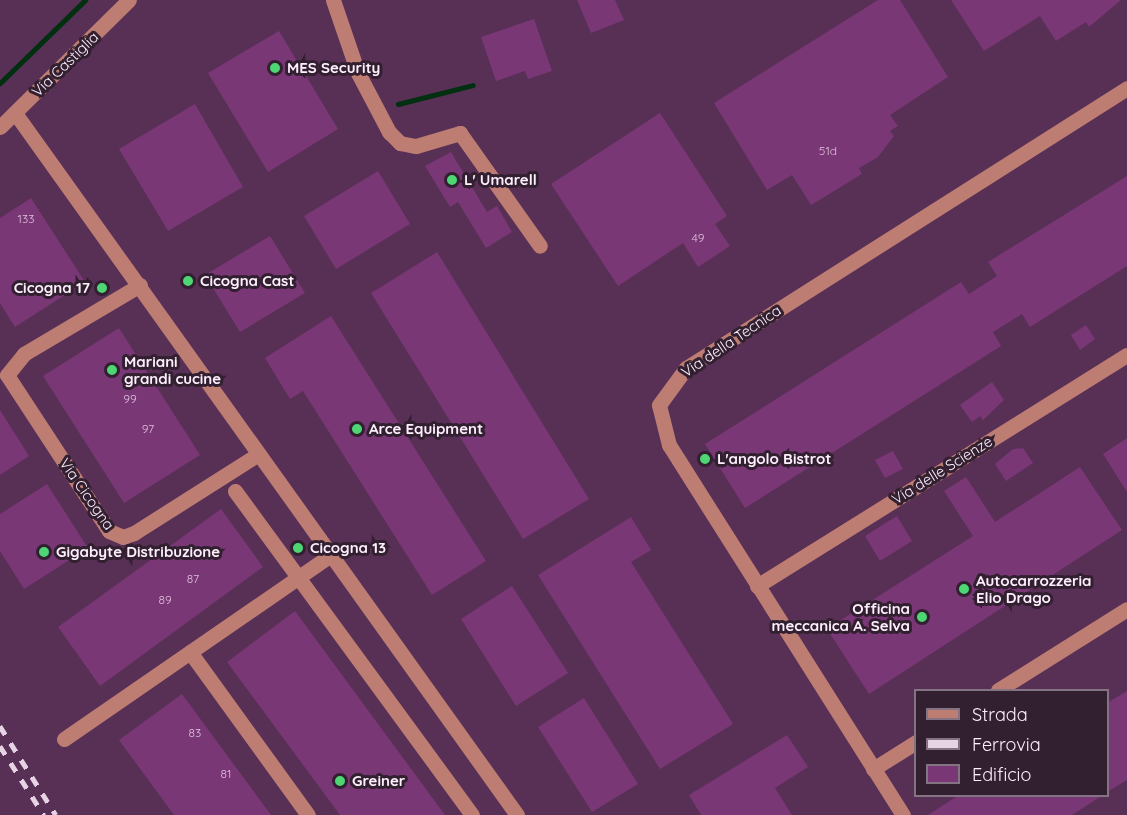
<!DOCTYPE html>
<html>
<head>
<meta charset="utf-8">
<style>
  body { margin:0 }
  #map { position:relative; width:1127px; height:815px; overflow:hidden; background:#582f55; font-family:Quicksand,sans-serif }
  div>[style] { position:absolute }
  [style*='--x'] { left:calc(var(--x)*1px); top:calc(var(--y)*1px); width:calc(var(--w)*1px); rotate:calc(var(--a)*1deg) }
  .stream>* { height:5px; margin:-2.5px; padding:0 2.5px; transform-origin:2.5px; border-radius:2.5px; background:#003010 }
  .building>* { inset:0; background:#7a3776 }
  .minor>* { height:15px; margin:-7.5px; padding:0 7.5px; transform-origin:7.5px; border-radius:7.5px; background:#be7d72 }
  .rail>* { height:4.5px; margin-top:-2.25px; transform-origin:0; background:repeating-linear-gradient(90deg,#e6d3e4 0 10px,transparent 0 20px) }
  .dots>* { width:16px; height:16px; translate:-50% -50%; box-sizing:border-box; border:3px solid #322031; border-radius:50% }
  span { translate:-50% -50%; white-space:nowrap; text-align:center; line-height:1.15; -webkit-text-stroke:6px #322031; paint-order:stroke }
  .number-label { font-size:12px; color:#ddc1db }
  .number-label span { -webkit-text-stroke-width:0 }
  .street-label { font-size:15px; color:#feeffd }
  .poi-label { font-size:15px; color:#feeffd; font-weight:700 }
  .left { translate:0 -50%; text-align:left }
  .right { translate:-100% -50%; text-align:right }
  .legend { position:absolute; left:914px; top:689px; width:195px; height:108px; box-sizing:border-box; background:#322031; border:2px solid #847383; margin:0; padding:8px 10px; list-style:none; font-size:18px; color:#feeffd }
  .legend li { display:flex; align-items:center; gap:12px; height:30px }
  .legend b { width:30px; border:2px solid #847383 }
</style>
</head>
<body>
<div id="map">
  <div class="stream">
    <div style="--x:0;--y:83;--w:119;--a:-44.3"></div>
    <div style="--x:398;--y:104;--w:77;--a:-14.2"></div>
  </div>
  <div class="building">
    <div style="clip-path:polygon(577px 0,615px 0,624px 20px,591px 33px)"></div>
    <div style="clip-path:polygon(878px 0,900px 0,948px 77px,890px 115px,898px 126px,890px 131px,894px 136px,878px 157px,859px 168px,862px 174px,811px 205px,792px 175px,767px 190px,714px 103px)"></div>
    <div style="clip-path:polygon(951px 0,1121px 0,1089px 27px,1086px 22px,1056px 41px,1040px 16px,984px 51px)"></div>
    <div style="clip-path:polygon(534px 19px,552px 71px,528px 79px,525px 71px,496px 81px,481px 37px)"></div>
    <div style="clip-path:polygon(279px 31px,338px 129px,268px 172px,208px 73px)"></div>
    <div style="clip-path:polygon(195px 104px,243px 187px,168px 231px,119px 149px)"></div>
    <div style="clip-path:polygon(660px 113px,727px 216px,715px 224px,730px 246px,698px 267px,683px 243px,618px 286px,551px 184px)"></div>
    <div style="clip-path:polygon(451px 152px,487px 212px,497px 206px,512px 232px,486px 248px,458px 202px,450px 207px,425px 166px)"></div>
    <div style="clip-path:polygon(378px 171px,410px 224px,336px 269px,304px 216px)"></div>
    <div style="clip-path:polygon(1127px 176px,1127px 266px,1030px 327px,1022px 314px,993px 332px,1001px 346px,745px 508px,705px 444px,961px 282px,969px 294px,997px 276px,988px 262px)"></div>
    <div style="clip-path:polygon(31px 198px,85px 282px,15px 327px,0 303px,0 218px)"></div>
    <div style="clip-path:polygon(270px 236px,305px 293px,240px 332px,205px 275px)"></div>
    <div style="clip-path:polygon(437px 252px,589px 499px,523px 539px,371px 293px)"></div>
    <div style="clip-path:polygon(331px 316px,486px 561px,432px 595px,303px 391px,290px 399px,265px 358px)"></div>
    <div style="clip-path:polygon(1086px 325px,1095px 339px,1080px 350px,1071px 335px)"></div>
    <div style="clip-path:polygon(119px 328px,200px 455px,124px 503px,43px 376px)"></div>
    <div style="clip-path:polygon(992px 382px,1004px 400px,983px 420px,980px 416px,972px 422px,960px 405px)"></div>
    <div style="clip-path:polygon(0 410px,29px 456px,0 475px)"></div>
    <div style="clip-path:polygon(1127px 438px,1127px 492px,1103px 454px)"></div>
    <div style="clip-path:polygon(1023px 448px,1033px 463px,1006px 481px,995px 464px,1013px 449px)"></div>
    <div style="clip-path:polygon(893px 451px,903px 469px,885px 478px,875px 460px)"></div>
    <div style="clip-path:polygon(1080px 467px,1122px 530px,869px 694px,827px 629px,973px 536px,944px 491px,966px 477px,995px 522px)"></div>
    <div style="clip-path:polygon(47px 484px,88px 548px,24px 589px,0 551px,0 514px)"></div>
    <div style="clip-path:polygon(221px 509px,263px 567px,100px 686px,58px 627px)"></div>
    <div style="clip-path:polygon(897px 516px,912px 541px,880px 561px,865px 536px)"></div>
    <div style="clip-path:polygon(631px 517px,651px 550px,631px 562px,733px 724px,660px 769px,538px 575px)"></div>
    <div style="clip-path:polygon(512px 586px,568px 673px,516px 706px,461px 619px)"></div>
    <div style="clip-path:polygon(295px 611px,445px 815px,340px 815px,227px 662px)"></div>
    <div style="clip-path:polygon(1127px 691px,1127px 780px,1107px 792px,1107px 703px)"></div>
    <div style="clip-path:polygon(182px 694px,271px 815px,174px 815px,119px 740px)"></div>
    <div style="clip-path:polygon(584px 698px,638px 784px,592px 812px,538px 727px)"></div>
    <div style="clip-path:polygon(787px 735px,808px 767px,775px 788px,792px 815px,701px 815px,689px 795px)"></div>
    <div style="clip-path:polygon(959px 795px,1103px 795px,1072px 815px,928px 815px)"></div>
  </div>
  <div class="minor">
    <div style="--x:333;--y:0;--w:77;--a:71.1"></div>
    <div style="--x:358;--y:73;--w:67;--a:62.3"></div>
    <div style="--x:389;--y:132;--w:16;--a:45"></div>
    <div style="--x:400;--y:143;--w:16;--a:11"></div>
    <div style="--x:416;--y:146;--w:46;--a:-16.5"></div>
    <div style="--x:460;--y:133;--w:138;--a:54.7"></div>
    <div style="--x:15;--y:113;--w:863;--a:54.43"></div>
    <div style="--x:0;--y:127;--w:181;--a:-44.6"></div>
    <div style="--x:140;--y:285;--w:135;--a:149.3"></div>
    <div style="--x:24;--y:354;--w:27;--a:129"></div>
    <div style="--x:7;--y:375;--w:186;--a:56.8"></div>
    <div style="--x:109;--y:531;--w:15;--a:23"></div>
    <div style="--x:123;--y:537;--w:12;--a:-20"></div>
    <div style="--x:134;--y:533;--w:146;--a:-32.4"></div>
    <div style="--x:235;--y:491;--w:401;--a:53.8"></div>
    <div style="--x:757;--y:586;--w:436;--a:-32"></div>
    <div style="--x:190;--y:652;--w:201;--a:54.1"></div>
    <div style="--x:998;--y:690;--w:152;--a:-32.1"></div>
    <div style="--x:64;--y:739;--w:322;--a:-34.6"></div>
    <div style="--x:873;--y:769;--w:51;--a:-32.1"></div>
    <div style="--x:903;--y:815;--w:438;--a:-122.3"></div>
    <div style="--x:669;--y:445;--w:41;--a:-104"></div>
    <div style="--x:659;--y:405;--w:46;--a:-53.9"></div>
    <div style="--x:686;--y:368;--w:522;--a:-32.41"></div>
  </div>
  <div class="rail">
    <div style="--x:0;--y:726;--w:105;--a:57.8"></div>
    <div style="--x:0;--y:746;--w:82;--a:57.5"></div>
  </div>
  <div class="dots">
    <div style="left:275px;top:68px;background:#4ed675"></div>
    <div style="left:452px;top:180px;background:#4ed675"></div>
    <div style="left:188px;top:281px;background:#4ed675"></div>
    <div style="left:102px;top:288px;background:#4ed675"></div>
    <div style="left:112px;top:370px;background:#4ed675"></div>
    <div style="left:357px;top:429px;background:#4ed675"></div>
    <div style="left:705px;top:459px;background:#4ed675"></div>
    <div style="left:298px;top:548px;background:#4ed675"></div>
    <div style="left:44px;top:552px;background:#4ed675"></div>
    <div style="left:964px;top:589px;background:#4ed675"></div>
    <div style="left:922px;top:617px;background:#4ed675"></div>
    <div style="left:340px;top:781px;background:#4ed675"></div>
  </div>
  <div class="number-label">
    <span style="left:828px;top:151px">51d</span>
    <span style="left:26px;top:219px">133</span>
    <span style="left:698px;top:238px">49</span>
    <span style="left:130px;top:399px">99</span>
    <span style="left:148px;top:429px">97</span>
    <span style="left:193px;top:579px">87</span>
    <span style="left:165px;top:600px">89</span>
    <span style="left:195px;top:733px">83</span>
    <span style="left:226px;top:774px">81</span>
  </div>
  <div class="street-label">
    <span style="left:65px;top:64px;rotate:-44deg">Via Castiglia</span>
    <span style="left:731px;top:341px;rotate:-34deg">Via della Tecnica</span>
    <span style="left:942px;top:470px;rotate:-32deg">Via delle Scienze</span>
    <span style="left:87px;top:494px;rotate:55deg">Via Cicogna</span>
  </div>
  <div class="poi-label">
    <span class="left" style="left:287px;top:68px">MES Security</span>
    <span class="left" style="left:464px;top:180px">L' Umarell</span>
    <span class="left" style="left:200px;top:281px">Cicogna Cast</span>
    <span class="right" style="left:90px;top:288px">Cicogna 17</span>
    <span class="left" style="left:124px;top:370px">Mariani<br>grandi cucine</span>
    <span class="left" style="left:369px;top:429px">Arce Equipment</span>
    <span class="left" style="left:717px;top:459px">L'angolo Bistrot</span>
    <span class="left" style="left:310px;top:548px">Cicogna 13</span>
    <span class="left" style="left:56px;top:552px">Gigabyte Distribuzione</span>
    <span class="left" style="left:976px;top:589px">Autocarrozzeria<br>Elio Drago</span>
    <span class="right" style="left:910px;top:617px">Officina<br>meccanica A. Selva</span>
    <span class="left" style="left:352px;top:781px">Greiner</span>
  </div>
  <ul class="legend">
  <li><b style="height:8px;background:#be7d72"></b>Strada</li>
  <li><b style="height:8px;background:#e6d3e4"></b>Ferrovia</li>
  <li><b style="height:16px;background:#7a3776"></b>Edificio</li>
  </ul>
</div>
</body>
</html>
